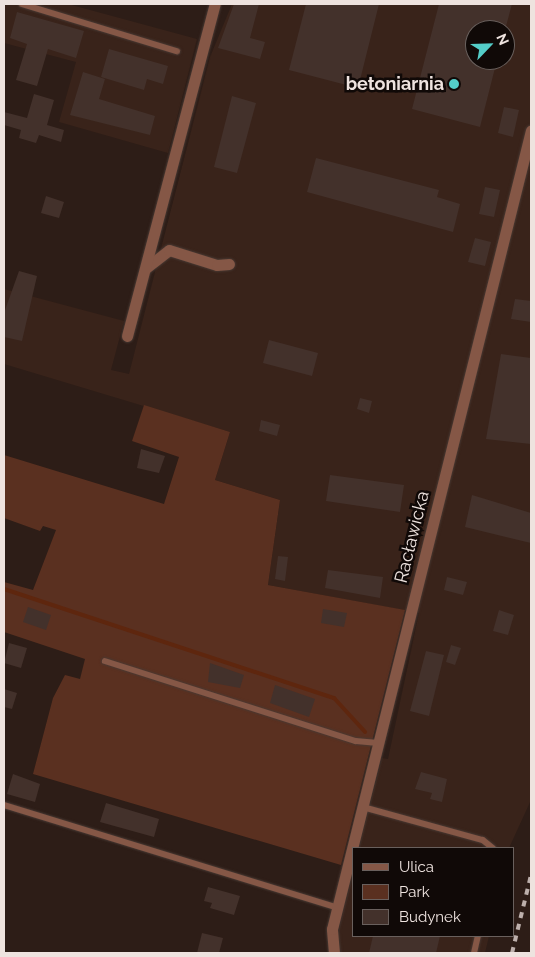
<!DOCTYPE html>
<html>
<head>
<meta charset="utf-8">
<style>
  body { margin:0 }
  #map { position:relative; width:535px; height:957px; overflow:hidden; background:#2d1d17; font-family:Raleway,sans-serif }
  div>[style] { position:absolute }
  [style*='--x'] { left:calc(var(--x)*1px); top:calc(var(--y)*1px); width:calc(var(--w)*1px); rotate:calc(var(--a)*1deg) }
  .built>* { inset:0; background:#39231a }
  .green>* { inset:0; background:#5a3020 }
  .stream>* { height:4px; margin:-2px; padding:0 2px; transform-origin:2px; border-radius:2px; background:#5e260e }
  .building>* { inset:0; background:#43312b }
  .roads { filter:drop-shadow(0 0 1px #483933) drop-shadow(0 0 1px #483933) }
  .lane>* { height:5.5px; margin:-2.75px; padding:0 2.75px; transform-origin:2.75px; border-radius:2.75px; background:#855746 }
  .street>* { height:11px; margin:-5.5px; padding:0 5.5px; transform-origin:5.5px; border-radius:5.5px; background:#855746 }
  .rail>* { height:4px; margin-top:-2px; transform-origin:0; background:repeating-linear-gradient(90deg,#bdb0ac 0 6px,transparent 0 12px) }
  .dots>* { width:14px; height:14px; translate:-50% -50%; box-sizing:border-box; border:2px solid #100907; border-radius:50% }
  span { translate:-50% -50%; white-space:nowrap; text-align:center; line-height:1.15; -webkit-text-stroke:5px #100907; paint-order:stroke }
  .poi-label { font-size:18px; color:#eee3df; font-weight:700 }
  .right { translate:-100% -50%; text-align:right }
  .street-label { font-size:18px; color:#eee3df }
  .frame { position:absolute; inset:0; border:5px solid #eee3df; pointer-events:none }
  .legend { position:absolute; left:352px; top:847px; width:162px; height:90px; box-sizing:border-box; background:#100907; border:1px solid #69605d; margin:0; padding:6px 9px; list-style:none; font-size:15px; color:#eee3df }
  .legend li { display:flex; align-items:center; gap:10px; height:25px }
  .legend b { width:25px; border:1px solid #69605d }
  .north { position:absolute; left:465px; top:20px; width:50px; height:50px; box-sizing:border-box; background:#100907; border:1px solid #69605d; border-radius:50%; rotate:66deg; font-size:14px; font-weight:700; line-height:20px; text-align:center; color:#eee3df }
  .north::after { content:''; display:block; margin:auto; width:18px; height:22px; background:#54cdc8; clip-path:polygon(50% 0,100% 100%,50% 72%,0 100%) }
</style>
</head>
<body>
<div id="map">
  <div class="built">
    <div style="clip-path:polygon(4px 4px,68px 4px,197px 39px,168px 153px,59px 122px,76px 62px,4px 43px)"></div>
    <div style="clip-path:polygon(evenodd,232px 4px,531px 4px,531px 800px,509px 848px,359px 848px,382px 758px,388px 759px,419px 613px,268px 585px,280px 500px,215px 480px,230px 432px,4px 364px,4px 289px,124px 321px,111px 370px,129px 374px,210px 57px,232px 4px,475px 30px,505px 30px,505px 60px,475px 60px,475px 30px)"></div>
    <div style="clip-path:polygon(354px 869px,354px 936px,489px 936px,485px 953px,341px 953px,338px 933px)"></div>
  </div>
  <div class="green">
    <div style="clip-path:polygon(144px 405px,230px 432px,215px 480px,280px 500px,268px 585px,405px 610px,341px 865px,33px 774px,53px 698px,65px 675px,80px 679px,85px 659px,4px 632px,4px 582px,33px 590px,56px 530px,43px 526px,40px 531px,4px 518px,4px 455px,164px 504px,179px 457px,132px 441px)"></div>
  </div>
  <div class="stream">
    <div style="--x:4;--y:589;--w:348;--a:18.3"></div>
    <div style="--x:334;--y:698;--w:46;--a:47.6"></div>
  </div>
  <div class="building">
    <div style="clip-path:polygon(234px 4px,259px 4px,250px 38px,265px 42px,260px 59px,218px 48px)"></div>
    <div style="clip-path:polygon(306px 4px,379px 4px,358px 88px,289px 70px)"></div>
    <div style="clip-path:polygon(439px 4px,512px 4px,505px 30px,475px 30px,475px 60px,497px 60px,480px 127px,412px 109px)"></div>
    <div style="clip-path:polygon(17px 12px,84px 31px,76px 58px,48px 49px,37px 86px,16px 80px,27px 44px,10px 38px)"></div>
    <div style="clip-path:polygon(109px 49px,168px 66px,163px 84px,147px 79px,144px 90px,101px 77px)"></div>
    <div style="clip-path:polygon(83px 72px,105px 79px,99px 99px,155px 116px,150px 135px,70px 115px)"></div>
    <div style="clip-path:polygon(34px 94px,54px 100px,47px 125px,64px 130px,61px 142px,39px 135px,36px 143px,19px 138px,21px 130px,4px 125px,4px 112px,27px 118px)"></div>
    <div style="clip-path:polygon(232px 96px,256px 103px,237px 173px,214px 167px)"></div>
    <div style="clip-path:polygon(504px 107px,519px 110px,513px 137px,498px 133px)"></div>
    <div style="clip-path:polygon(316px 158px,439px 190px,437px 197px,460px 204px,453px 232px,307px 192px)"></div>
    <div style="clip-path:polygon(485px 187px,500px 190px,494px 217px,479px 214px)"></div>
    <div style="clip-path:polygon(46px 196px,64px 202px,59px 218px,41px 213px)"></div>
    <div style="clip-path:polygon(475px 238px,491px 242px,485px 266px,468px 262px)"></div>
    <div style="clip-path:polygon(19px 271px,37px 276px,22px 341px,4px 337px,4px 313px)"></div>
    <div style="clip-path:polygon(515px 299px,531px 301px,531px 322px,511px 319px)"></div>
    <div style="clip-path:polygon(269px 340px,318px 353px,312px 376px,263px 363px)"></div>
    <div style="clip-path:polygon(501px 354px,531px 358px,531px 444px,486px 439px)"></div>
    <div style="clip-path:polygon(360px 398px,372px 401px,369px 413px,357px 409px)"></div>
    <div style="clip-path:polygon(261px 420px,280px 425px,277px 436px,259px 431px)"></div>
    <div style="clip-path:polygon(141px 449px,165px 456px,159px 473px,137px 468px)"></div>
    <div style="clip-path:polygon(330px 475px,404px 485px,400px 512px,326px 501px)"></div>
    <div style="clip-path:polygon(472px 495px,531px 513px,531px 543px,465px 527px)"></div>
    <div style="clip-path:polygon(278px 556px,288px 557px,285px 581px,275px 579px)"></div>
    <div style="clip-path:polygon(328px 570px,383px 577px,380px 598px,325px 588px)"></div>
    <div style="clip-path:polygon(447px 577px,467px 582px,463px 595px,444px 590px)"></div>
    <div style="clip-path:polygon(28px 607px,51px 615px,46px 630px,23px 622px)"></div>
    <div style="clip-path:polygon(323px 609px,347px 613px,344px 627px,321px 623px)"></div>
    <div style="clip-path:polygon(499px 610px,514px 615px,508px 635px,493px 631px)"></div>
    <div style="clip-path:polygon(9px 643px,27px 648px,21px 668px,4px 663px)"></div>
    <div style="clip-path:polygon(451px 645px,461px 648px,455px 665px,446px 662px)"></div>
    <div style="clip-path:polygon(426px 651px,444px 655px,429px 716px,410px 711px)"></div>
    <div style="clip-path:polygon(210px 663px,244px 675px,240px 688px,208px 682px)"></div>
    <div style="clip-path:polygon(275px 685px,315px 699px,309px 717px,270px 703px)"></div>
    <div style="clip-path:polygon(4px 689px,17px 693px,12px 709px,4px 707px)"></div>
    <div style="clip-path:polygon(421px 772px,447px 779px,442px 802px,430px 799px,432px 793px,415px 789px)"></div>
    <div style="clip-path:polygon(13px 774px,40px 784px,35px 802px,7px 794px)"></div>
    <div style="clip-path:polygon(106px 803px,159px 819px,154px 837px,100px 822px)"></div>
    <div style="clip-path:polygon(208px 887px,240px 896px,234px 915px,210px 908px,212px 903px,204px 901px)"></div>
    <div style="clip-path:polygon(202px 933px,223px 938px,219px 953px,197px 953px)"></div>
    <div style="clip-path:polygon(373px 936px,440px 936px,436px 953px,369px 953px)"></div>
  </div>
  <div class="roads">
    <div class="lane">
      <div style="--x:22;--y:4;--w:162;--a:16.9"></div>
      <div style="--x:105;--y:661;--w:263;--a:17.7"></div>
      <div style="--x:356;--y:741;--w:22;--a:5"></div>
      <div style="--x:4;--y:805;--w:350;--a:17.1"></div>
      <div style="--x:363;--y:807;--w:124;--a:15.4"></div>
      <div style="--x:483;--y:840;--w:13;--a:39"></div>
      <div style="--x:474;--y:953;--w:17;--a:-77"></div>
    </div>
    <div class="street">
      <div style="--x:146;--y:268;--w:29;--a:-38"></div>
      <div style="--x:169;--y:250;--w:50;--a:17.4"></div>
      <div style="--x:217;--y:265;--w:12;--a:-5"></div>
      <div style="--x:127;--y:336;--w:343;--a:-75.2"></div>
      <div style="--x:334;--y:953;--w:24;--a:-95"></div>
      <div style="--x:332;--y:929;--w:823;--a:-76.01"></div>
    </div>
  </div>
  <div class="rail">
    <div style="--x:512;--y:953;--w:80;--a:-76.3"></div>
  </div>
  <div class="dots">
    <div style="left:454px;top:84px;background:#54cdc8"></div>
  </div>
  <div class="poi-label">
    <span class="right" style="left:444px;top:84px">betoniarnia</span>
  </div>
  <div class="street-label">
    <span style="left:412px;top:537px;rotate:-76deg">Racławicka</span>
  </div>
  <div class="frame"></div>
  <ul class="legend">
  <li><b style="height:6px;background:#855746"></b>Ulica</li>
  <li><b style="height:14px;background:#5a3020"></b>Park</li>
  <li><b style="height:14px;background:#43312b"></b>Budynek</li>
  </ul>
  <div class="north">N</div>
</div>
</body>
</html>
